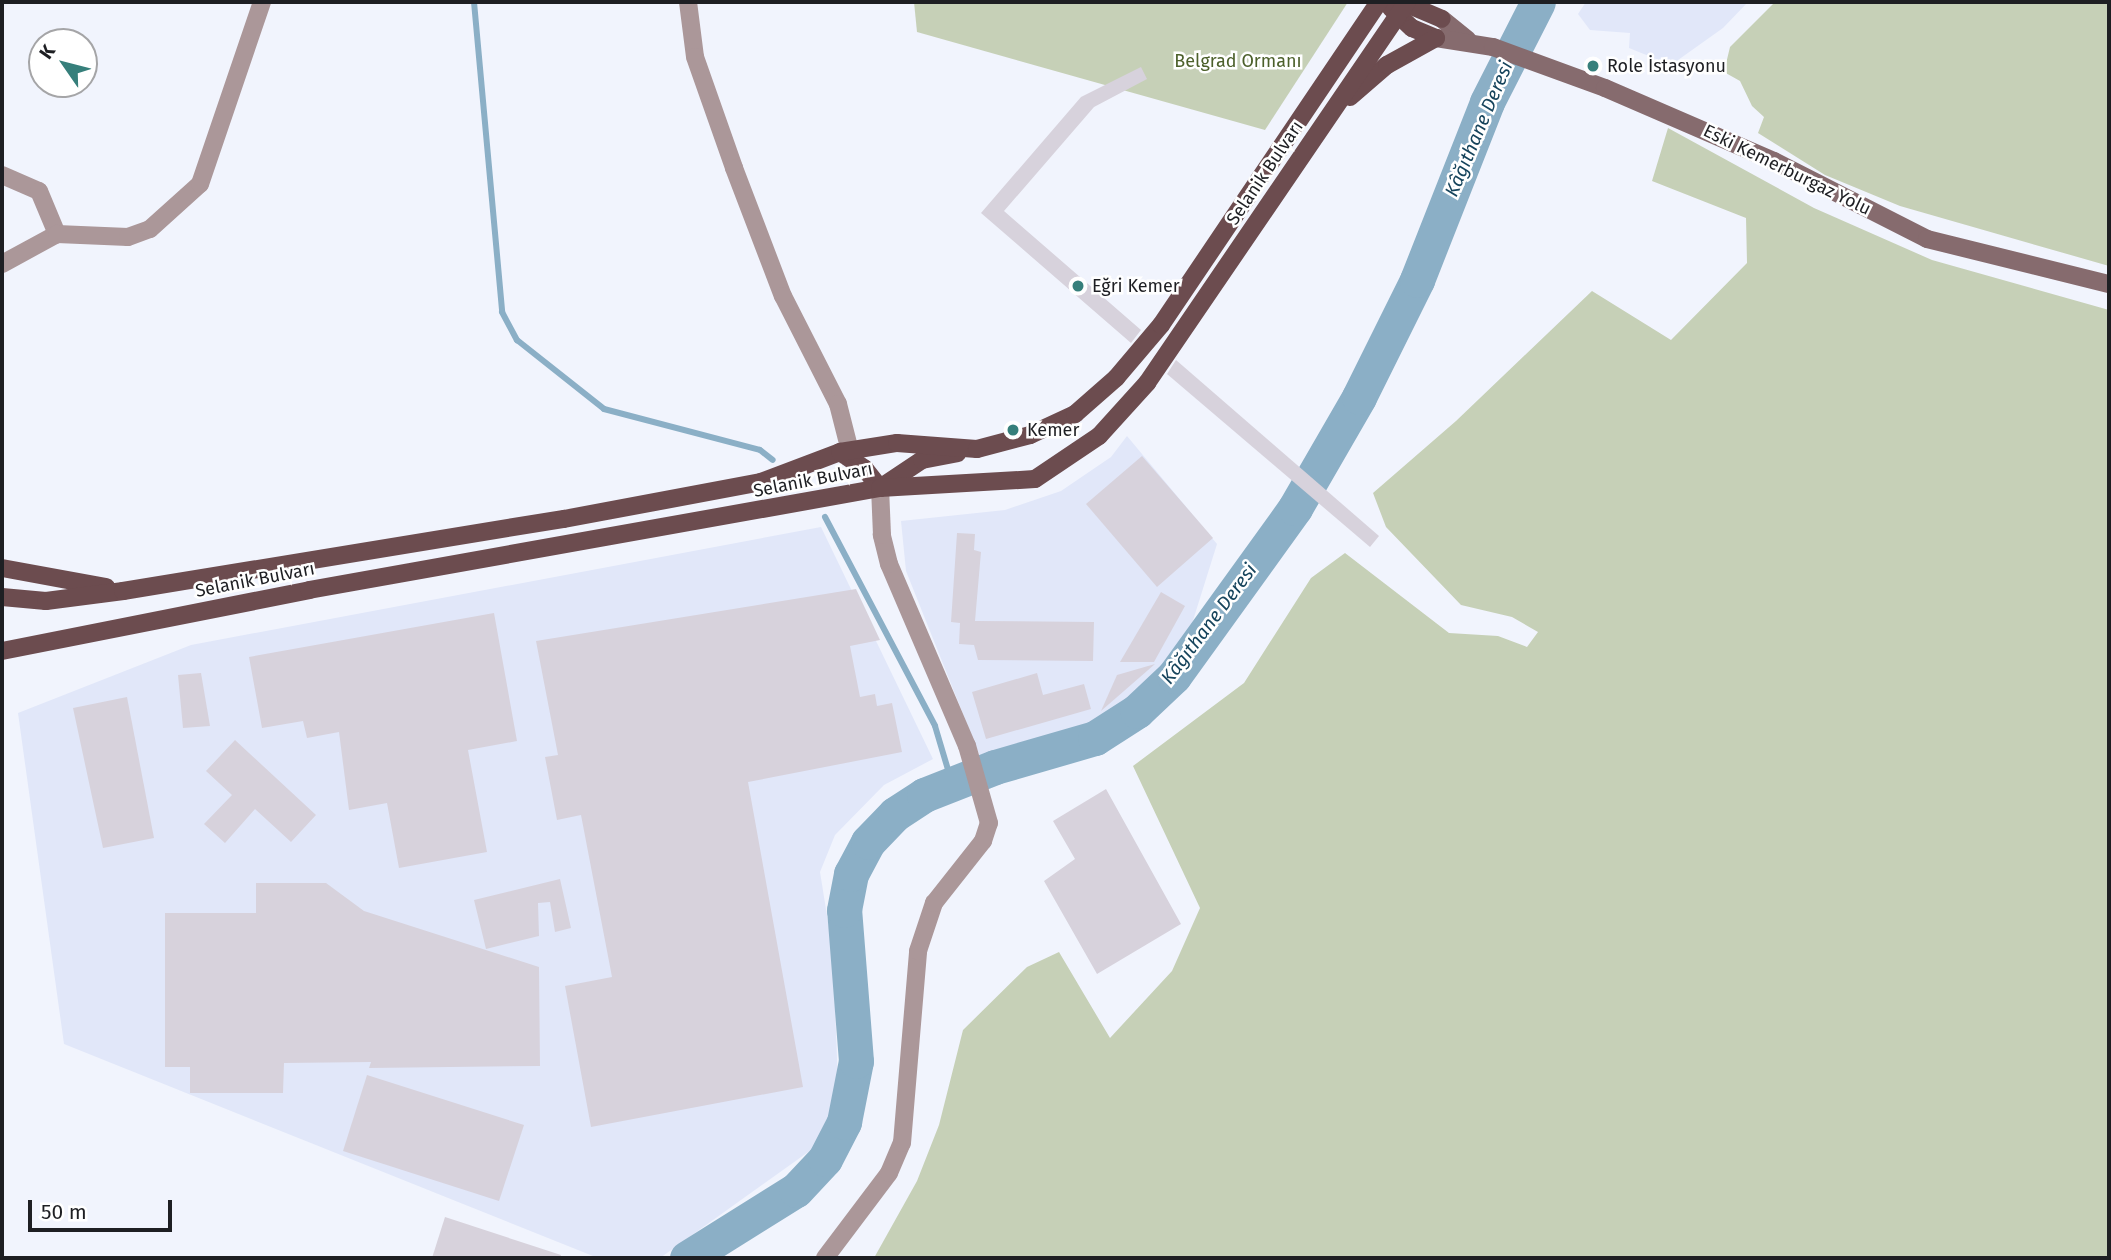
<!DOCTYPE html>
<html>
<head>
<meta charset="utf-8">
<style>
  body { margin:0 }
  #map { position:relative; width:2111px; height:1260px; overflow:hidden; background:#f1f4fd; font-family:"Fira Sans",sans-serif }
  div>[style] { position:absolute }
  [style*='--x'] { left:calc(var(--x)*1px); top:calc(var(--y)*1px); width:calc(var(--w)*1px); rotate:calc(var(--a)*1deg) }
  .built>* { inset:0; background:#e1e7f9 }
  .green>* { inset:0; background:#c6d0b7 }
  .stream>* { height:6px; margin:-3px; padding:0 3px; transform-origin:3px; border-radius:3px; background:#8bafc6 }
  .river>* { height:35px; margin:-17.5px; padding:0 17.5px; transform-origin:17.5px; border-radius:17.5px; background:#8bafc6 }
  .building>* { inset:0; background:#d7d2dc }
  .minor>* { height:18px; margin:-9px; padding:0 9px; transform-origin:9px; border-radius:9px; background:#ab9799 }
  .secondary>* { height:18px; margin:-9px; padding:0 9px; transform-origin:9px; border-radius:9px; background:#866b6e }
  .primary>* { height:18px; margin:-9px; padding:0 9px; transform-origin:9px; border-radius:9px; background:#6c4c4f }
  .dots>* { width:19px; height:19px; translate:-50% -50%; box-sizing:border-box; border:4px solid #fff; border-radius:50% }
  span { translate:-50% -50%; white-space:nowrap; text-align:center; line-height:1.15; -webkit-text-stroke:5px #fff; paint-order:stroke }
  .park-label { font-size:18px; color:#4c602b }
  .poi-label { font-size:18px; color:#1e1f23 }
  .left { translate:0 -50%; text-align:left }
  .street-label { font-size:18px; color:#1e1f23 }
  .water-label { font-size:19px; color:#16445c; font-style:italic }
  .frame { position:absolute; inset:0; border:4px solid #1e1f23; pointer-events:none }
  .north { position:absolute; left:28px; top:28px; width:70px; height:70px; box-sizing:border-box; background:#fff; border:2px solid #a5a5a7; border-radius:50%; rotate:305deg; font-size:19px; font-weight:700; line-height:28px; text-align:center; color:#1e1f23 }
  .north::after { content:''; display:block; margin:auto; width:24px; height:32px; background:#367f7b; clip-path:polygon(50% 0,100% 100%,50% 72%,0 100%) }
  .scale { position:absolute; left:28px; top:1200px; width:144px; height:32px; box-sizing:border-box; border:4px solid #1e1f23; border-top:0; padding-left:9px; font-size:21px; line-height:24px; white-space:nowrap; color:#1e1f23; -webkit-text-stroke:5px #fff; paint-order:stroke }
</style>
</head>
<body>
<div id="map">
  <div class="built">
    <div style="clip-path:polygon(1586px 2px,1748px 2px,1723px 28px,1671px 65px,1629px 48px,1630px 33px,1590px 30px,1578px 14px)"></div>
    <div style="clip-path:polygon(1127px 436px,1217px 544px,1190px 630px,1172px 668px,1141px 699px,1097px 725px,1046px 745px,981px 759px,906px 571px,901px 521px,1005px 510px,1061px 491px,1111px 457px)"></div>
    <div style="clip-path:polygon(821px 527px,933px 759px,884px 785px,835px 835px,820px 872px,833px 953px,839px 1110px,818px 1145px,660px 1258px,598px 1258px,64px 1044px,18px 713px,191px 645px)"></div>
  </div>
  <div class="green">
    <div style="clip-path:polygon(914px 2px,1348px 2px,1265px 130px,917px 32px)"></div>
    <div style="clip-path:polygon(1775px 2px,2109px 2px,2109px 266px,1900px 206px,1825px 175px,1758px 133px,1764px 117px,1752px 106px,1740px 81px,1724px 72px,1730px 47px)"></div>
    <div style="clip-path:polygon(1668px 128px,1814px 208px,1932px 260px,2109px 310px,2109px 1258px,874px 1258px,917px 1181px,939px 1125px,963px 1030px,1027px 967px,1059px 952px,1110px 1038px,1172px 971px,1200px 908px,1133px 766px,1244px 683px,1311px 578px,1345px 553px,1449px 633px,1498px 636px,1527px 647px,1538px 632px,1512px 617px,1461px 605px,1386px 527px,1373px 493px,1456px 421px,1592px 291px,1671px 340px,1747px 263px,1746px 218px,1652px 181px)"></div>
  </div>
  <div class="stream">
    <div style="--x:474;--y:2;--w:311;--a:84.8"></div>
    <div style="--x:502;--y:312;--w:32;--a:62"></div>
    <div style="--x:517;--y:340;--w:111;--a:38.4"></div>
    <div style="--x:604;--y:409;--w:161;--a:14.7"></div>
    <div style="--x:760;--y:450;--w:16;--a:38"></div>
    <div style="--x:825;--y:517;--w:236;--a:62.2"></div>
    <div style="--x:935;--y:726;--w:59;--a:73.4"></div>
  </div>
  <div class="river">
    <div style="--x:687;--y:1258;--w:128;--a:-32"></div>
    <div style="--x:796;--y:1190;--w:42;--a:-46.9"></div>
    <div style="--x:825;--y:1159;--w:42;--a:-62.8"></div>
    <div style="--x:844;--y:1122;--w:62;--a:-78.9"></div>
    <div style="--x:856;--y:1061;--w:151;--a:-94.5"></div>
    <div style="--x:844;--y:910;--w:37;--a:-79"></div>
    <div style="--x:851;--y:874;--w:36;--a:-62"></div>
    <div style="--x:868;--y:842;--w:39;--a:-46"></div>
    <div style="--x:895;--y:814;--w:35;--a:-33"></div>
    <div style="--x:924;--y:795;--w:76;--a:-21.5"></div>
    <div style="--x:995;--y:767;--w:104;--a:-16.2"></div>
    <div style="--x:1095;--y:738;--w:50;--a:-32.7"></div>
    <div style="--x:1137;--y:711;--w:51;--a:-43.4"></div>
    <div style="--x:1174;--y:676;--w:207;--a:-54.2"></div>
    <div style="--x:1295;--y:508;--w:128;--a:-60"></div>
    <div style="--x:1359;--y:397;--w:131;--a:-63.6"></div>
    <div style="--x:1417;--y:280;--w:191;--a:-68.5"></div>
    <div style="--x:1487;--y:102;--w:112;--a:-63"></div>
  </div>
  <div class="building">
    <div style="clip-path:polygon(1141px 67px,1147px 79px,1094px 107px,1004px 211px,1141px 330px,1131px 343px,981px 213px,1081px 97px)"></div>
    <div style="clip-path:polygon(1176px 360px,1379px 536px,1370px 547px,1167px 374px)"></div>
    <div style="clip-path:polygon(1142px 456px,1213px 538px,1157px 587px,1086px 504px)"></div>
    <div style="clip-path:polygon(957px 533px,975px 534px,974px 550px,981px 552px,975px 621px,1094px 622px,1093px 661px,978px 660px,974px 645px,959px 644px,960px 623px,951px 622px)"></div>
    <div style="clip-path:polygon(856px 589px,880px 640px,850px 646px,860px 697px,875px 694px,877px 706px,892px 703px,902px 752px,748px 782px,803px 1087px,591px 1127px,565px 986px,612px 977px,581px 815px,557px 820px,545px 757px,558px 755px,536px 641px)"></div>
    <div style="clip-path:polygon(1161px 592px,1185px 606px,1154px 662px,1120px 662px)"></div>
    <div style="clip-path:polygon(494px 613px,517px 741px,468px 750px,487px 852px,399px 868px,387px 803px,349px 810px,339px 732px,307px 738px,303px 721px,262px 728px,249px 657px)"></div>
    <div style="clip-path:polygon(1155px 664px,1101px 711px,1117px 675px)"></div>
    <div style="clip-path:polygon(201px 673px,210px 726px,183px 728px,178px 675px)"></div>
    <div style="clip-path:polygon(1037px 673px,1043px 695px,1084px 684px,1091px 709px,986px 739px,972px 692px)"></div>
    <div style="clip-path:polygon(127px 697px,154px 838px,103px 848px,73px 708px)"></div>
    <div style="clip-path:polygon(235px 740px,316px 815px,291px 842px,255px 809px,225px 843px,204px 824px,232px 795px,206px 771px)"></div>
    <div style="clip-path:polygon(1106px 789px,1181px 924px,1097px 974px,1044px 881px,1075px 859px,1053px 821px)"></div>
    <div style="clip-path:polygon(560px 879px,571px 928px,555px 932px,550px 902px,538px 903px,539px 936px,486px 949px,474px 900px)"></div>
    <div style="clip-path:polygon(256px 883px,326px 883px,364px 911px,539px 967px,540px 1066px,369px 1068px,371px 1062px,284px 1063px,283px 1093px,190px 1093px,190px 1067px,165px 1067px,165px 913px,256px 913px)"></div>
    <div style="clip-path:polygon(367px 1075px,524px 1125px,499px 1201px,343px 1151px)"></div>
    <div style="clip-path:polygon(445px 1217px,561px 1255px,560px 1258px,432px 1258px)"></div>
  </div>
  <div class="minor">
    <div style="--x:688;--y:2;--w:55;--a:82.7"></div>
    <div style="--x:695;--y:57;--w:118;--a:70.6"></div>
    <div style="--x:734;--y:168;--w:137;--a:69.1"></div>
    <div style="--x:783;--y:296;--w:121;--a:63"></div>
    <div style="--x:838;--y:404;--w:49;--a:75.7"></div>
    <div style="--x:2;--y:175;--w:40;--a:23.4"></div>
    <div style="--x:39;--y:191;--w:47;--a:67.3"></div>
    <div style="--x:2;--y:264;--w:63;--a:-28.6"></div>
    <div style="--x:57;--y:234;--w:71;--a:2.4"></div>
    <div style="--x:128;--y:237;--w:23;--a:-20"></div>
    <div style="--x:150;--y:229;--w:67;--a:-42"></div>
    <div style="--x:200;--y:184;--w:192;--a:-71.2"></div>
    <div style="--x:825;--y:1258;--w:106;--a:-53"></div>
    <div style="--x:889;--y:1173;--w:33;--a:-67"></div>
    <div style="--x:902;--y:1143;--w:193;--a:-85.2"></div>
    <div style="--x:918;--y:951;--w:51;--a:-71.6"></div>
    <div style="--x:934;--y:903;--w:79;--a:-51.7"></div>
    <div style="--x:983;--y:841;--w:19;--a:-72"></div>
    <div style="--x:989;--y:823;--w:80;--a:-105.9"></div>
    <div style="--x:967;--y:746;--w:198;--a:-113.2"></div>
    <div style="--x:889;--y:564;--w:30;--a:-104"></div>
    <div style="--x:882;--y:535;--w:47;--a:-92.4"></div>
  </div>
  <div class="secondary">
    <div style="--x:1442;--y:19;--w:33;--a:39"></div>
    <div style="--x:1436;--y:38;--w:58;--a:9"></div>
    <div style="--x:1493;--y:47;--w:119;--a:20.1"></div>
    <div style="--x:1605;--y:88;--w:184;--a:23.4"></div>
    <div style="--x:1774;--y:161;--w:172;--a:27"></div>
    <div style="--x:1927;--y:239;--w:187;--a:13.9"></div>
  </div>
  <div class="primary">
    <div style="--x:1402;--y:2;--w:43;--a:23"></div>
    <div style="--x:1391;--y:8;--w:29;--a:44"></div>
    <div style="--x:1412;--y:28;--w:26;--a:23"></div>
    <div style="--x:1350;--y:97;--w:49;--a:-40.9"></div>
    <div style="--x:1387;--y:65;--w:56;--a:-28.9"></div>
    <div style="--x:840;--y:452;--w:30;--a:34"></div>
    <div style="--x:865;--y:469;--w:24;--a:52"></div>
    <div style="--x:880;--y:488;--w:50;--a:-33.7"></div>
    <div style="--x:922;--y:460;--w:36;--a:-11"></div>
    <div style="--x:2;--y:568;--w:106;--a:10.4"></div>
    <div style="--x:2;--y:597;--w:44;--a:5.2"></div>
    <div style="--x:46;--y:601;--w:78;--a:-7.4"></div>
    <div style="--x:123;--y:591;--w:447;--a:-9.3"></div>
    <div style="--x:564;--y:519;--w:200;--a:-10.6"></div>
    <div style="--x:761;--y:482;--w:85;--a:-20.8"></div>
    <div style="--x:840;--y:452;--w:58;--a:-9"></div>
    <div style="--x:897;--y:443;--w:80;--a:4.3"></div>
    <div style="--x:977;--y:449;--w:55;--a:-14.8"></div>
    <div style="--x:1030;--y:435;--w:50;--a:-25"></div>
    <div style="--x:1075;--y:414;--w:55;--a:-41.3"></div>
    <div style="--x:1116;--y:378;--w:70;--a:-49.7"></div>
    <div style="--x:1161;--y:325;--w:390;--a:-56"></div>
    <div style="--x:2;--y:651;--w:313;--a:-11.2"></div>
    <div style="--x:309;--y:590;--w:580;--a:-10.13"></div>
    <div style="--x:880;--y:488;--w:155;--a:-3.3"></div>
    <div style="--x:1035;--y:479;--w:77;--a:-33.9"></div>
    <div style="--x:1099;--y:436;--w:72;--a:-47.8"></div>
    <div style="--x:1147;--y:383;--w:461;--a:-55.7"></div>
  </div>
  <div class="dots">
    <div style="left:1593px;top:66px;background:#367f7b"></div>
    <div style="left:1078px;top:286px;background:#367f7b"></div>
    <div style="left:1013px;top:430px;background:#367f7b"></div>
  </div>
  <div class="park-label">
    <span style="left:1238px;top:61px">Belgrad Ormanı</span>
  </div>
  <div class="poi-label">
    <span class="left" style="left:1607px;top:66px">Role İstasyonu</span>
    <span class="left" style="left:1092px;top:286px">Eğri Kemer</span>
    <span class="left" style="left:1027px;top:430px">Kemer</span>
  </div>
  <div class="street-label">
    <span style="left:1787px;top:170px;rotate:26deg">Eski Kemerburgaz Yolu</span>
    <span style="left:1265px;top:173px;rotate:-56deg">Selanik Bulvarı</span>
    <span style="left:813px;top:480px;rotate:-11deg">Selanik Bulvarı</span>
    <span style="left:255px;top:580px;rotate:-11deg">Selanik Bulvarı</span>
  </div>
  <div class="water-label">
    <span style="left:1479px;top:129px;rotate:-67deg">Kâğıthane Deresi</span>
    <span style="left:1209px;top:624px;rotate:-53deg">Kâğıthane Deresi</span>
  </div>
  <div class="frame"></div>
  <div class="north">K</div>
  <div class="scale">50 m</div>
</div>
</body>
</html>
